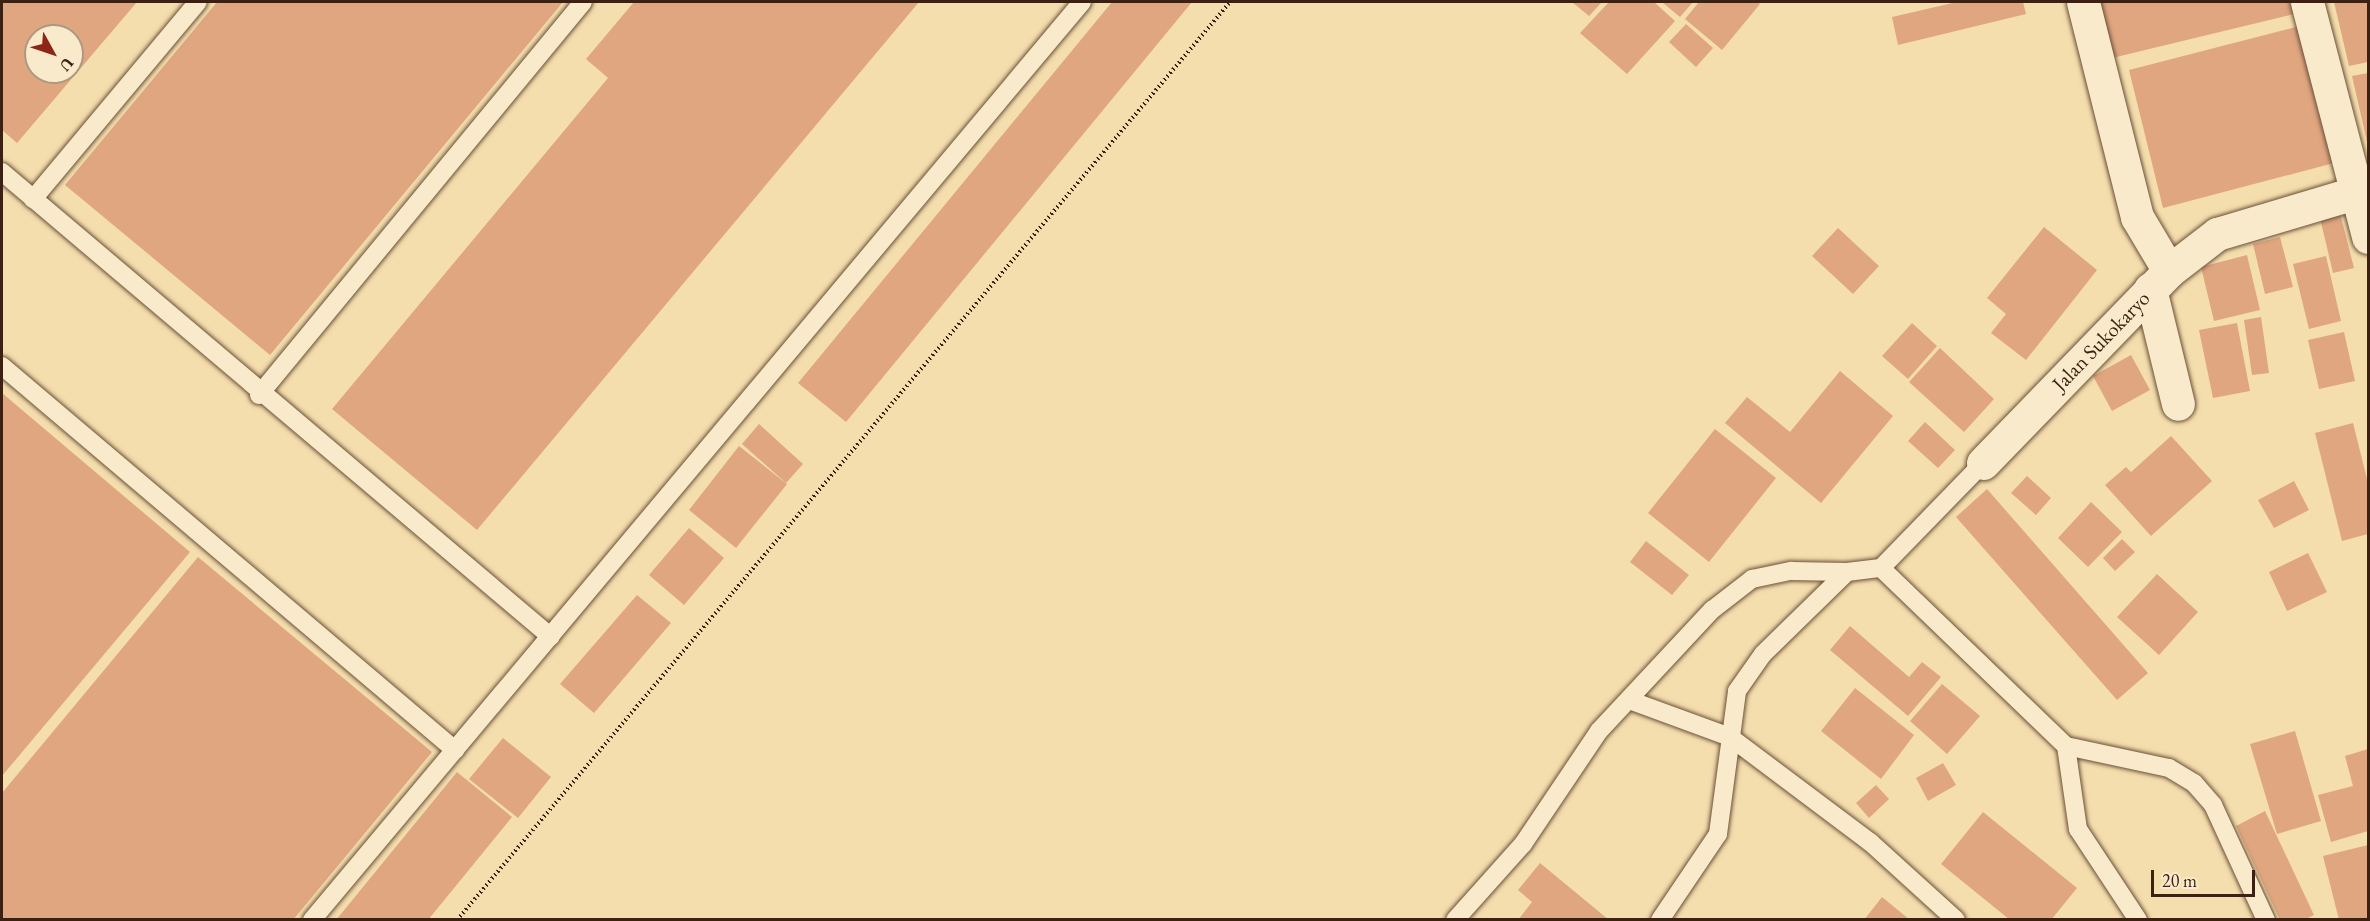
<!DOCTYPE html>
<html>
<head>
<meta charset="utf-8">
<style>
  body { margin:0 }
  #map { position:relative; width:2370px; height:921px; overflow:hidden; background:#f5dead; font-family:"EB Garamond",serif }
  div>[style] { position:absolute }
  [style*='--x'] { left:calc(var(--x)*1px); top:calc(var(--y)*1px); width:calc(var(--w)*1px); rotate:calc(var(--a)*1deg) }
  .building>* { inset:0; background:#e0a680 }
  .path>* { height:4px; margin-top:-2px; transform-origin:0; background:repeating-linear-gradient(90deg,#3c2012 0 1.5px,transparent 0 4.5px) }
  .roads { filter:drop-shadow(0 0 2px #6a5039) drop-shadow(0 0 2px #6a5039) }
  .lane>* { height:18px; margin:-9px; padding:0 9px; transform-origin:9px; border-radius:9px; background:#f8eaca }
  .street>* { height:33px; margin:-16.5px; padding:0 16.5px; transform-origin:16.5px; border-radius:16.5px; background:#f8eaca }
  span { translate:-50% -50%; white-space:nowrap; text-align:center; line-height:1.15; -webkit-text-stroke:5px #f8eaca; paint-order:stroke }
  .street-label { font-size:21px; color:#3c2012 }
  .frame { position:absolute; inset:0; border:3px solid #3c2012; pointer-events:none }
  .north { position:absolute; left:24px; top:24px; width:60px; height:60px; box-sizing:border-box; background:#f8eaca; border:2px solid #ad9980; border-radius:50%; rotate:130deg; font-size:16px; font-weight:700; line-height:24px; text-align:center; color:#3c2012 }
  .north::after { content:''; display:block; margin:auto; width:21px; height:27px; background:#8f2418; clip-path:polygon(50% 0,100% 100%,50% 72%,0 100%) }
  .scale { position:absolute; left:2151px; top:870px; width:104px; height:27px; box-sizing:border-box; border:3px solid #3c2012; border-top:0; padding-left:8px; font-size:18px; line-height:21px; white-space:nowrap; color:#3c2012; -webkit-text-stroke:4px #f8eaca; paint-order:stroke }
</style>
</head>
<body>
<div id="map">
  <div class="building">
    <div style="clip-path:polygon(evenodd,2px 2px,137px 2px,17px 143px,2px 130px,2px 2px,36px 36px,72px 36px,72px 72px,36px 72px,36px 36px)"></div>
    <div style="clip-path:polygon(217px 2px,563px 2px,270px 355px,65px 185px)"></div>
    <div style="clip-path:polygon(634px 2px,919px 2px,477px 530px,332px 409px,608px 78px,586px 59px)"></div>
    <div style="clip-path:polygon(1112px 2px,1192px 2px,846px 422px,798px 383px)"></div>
    <div style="clip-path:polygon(1572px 2px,1602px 2px,1589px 16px)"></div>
    <div style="clip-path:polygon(1609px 2px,1654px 2px,1675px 21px,1627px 74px,1580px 33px)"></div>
    <div style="clip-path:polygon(1662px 2px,1693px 2px,1680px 17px)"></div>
    <div style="clip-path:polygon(1699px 2px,1757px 2px,1760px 4px,1722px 50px,1685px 19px)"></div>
    <div style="clip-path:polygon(1957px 2px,2023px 2px,2026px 14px,1898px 45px,1892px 17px)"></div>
    <div style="clip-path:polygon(2095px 2px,2301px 2px,2303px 12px,2108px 59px)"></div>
    <div style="clip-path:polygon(2334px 2px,2368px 2px,2368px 62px,2349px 66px)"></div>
    <div style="clip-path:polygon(1686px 24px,1713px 48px,1696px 67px,1669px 42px)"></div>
    <div style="clip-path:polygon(2300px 26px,2334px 163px,2163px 208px,2129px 70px)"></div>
    <div style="clip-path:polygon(2368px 73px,2368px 146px,2352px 76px)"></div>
    <div style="clip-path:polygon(2340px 213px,2354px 268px,2333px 273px,2320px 218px)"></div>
    <div style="clip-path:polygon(2044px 227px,2097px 270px,2026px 360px,1991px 333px,2006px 314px,1987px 298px)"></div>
    <div style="clip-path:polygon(1838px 228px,1879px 266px,1853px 294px,1812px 256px)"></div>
    <div style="clip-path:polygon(2280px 237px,2293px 287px,2265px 294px,2253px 244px)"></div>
    <div style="clip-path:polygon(2247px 255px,2260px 310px,2214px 321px,2201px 267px)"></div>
    <div style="clip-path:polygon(2326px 256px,2341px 321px,2309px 329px,2293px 264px)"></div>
    <div style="clip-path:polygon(2261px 317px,2269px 373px,2252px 375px,2244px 320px)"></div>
    <div style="clip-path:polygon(1912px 323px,1937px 346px,1908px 379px,1882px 356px)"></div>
    <div style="clip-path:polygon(2237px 323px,2250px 391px,2213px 398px,2199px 330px)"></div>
    <div style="clip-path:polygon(2344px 332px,2355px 381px,2319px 389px,2308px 340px)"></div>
    <div style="clip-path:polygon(1940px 348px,1994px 399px,1964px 432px,1909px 382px)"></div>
    <div style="clip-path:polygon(2131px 355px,2150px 390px,2112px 411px,2093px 376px)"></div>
    <div style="clip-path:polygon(1840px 371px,1893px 416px,1821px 503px,1725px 423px,1747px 397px,1790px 432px)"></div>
    <div style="clip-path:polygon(2px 393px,190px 552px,2px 776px)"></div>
    <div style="clip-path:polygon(1925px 422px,1955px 450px,1938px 468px,1908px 441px)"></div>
    <div style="clip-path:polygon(2353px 423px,2368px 483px,2368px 534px,2342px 541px,2315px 433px)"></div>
    <div style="clip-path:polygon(759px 424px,803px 464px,786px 483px,742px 444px)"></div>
    <div style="clip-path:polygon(1715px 429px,1776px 478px,1709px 562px,1648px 513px)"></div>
    <div style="clip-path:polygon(2171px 436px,2212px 481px,2151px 536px,2105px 485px,2126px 467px,2131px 472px)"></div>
    <div style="clip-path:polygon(739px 446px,787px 484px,736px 548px,689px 510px)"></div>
    <div style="clip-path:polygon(2027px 476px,2051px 498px,2036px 515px,2011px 493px)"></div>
    <div style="clip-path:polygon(2294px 481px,2309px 510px,2274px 528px,2258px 500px)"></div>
    <div style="clip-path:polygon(1987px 489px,2148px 673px,2117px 700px,1956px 517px)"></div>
    <div style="clip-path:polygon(2091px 502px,2122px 532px,2088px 567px,2058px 538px)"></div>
    <div style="clip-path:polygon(689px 528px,724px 558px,684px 605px,649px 575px)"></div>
    <div style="clip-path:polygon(2122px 539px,2135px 552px,2115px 571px,2103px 558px)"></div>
    <div style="clip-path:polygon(1646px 541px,1689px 575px,1672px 595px,1630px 562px)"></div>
    <div style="clip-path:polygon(2308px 553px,2327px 592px,2287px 611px,2269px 572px)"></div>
    <div style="clip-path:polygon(198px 557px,432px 752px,293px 920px,2px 920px,2px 793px)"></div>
    <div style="clip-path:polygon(2157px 574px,2198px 612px,2159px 655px,2117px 617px)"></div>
    <div style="clip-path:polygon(637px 595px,671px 623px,594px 713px,560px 684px)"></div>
    <div style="clip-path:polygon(1850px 626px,1909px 677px,1922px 662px,1941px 677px,1908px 716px,1830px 650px)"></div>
    <div style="clip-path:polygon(1942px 684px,1980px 716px,1947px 754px,1910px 721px)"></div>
    <div style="clip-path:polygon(1855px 688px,1914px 735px,1881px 779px,1821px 731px)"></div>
    <div style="clip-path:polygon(2295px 731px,2321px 821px,2277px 834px,2250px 744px)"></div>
    <div style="clip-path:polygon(503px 738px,551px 777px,518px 818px,469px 779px)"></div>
    <div style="clip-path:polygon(2368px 749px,2368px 831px,2331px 842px,2318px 795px,2353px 786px,2345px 756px)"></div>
    <div style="clip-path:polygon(1943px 763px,1956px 785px,1928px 801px,1916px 778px)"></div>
    <div style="clip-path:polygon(457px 772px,512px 817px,428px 920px,336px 920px)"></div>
    <div style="clip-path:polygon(1876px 785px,1889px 799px,1869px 818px,1856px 803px)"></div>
    <div style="clip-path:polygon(2265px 811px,2314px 915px,2304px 920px,2280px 920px,2236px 826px)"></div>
    <div style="clip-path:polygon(1983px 812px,2077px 888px,2051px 920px,2010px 920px,1941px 864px)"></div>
    <div style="clip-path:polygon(2368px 845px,2368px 920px,2339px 920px,2323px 856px)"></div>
    <div style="clip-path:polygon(1540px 863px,1609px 920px,1518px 920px,1532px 902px,1518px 890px)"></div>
    <div style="clip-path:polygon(1882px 897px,1910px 920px,1864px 920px)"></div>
  </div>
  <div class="path">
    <div style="--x:457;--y:920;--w:1200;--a:-49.9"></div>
  </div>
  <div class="roads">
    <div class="lane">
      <div style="--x:2;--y:172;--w:719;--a:40.26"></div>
      <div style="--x:33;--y:199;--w:257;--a:-50.1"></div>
      <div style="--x:2;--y:366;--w:594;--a:40.29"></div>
      <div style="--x:259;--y:395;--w:509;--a:-50.5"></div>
      <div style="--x:1881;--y:568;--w:146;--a:-45.8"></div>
      <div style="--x:1629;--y:700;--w:108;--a:20.1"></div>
      <div style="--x:1730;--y:737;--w:175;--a:36.9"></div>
      <div style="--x:1870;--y:842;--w:116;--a:42.2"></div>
      <div style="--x:2066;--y:746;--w:84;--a:81.8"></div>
      <div style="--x:2078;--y:829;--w:109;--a:56.6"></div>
      <div style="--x:312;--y:920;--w:1198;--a:-50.01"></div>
      <div style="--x:1455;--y:920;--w:102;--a:-48.2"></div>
      <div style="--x:1523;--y:844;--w:136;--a:-56.1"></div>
      <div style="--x:1599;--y:731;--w:166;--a:-47"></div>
      <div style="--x:1712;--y:610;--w:51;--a:-37.8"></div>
      <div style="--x:1752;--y:579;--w:40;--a:-12"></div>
      <div style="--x:1791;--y:571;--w:56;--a:1"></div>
      <div style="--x:1660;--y:920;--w:104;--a:-56"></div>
      <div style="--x:1718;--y:834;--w:144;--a:-82.4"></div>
      <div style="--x:1737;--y:691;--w:45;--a:-54.9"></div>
      <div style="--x:1763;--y:654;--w:117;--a:-44.3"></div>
      <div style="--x:1847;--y:572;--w:34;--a:-7"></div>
      <div style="--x:1881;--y:568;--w:257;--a:43.9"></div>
      <div style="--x:2066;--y:746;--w:105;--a:12.1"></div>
      <div style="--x:2169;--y:768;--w:29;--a:31"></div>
      <div style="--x:2194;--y:783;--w:29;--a:49"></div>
      <div style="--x:2213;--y:805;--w:127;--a:65.3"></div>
    </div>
    <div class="street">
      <div style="--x:2083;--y:2;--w:222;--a:75.9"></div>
      <div style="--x:2137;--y:217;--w:63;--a:59.3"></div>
      <div style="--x:2307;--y:2;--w:243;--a:75.4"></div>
      <div style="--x:2150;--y:289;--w:118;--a:76.3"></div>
      <div style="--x:1983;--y:463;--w:267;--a:-45.9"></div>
      <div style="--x:2169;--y:271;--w:61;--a:-37.6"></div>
      <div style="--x:2217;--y:234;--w:158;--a:-16.6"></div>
    </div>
  </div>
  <div class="street-label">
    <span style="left:2101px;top:341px;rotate:-46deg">Jalan Sukokaryo</span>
  </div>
  <div class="frame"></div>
  <div class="north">U</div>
  <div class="scale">20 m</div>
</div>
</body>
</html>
